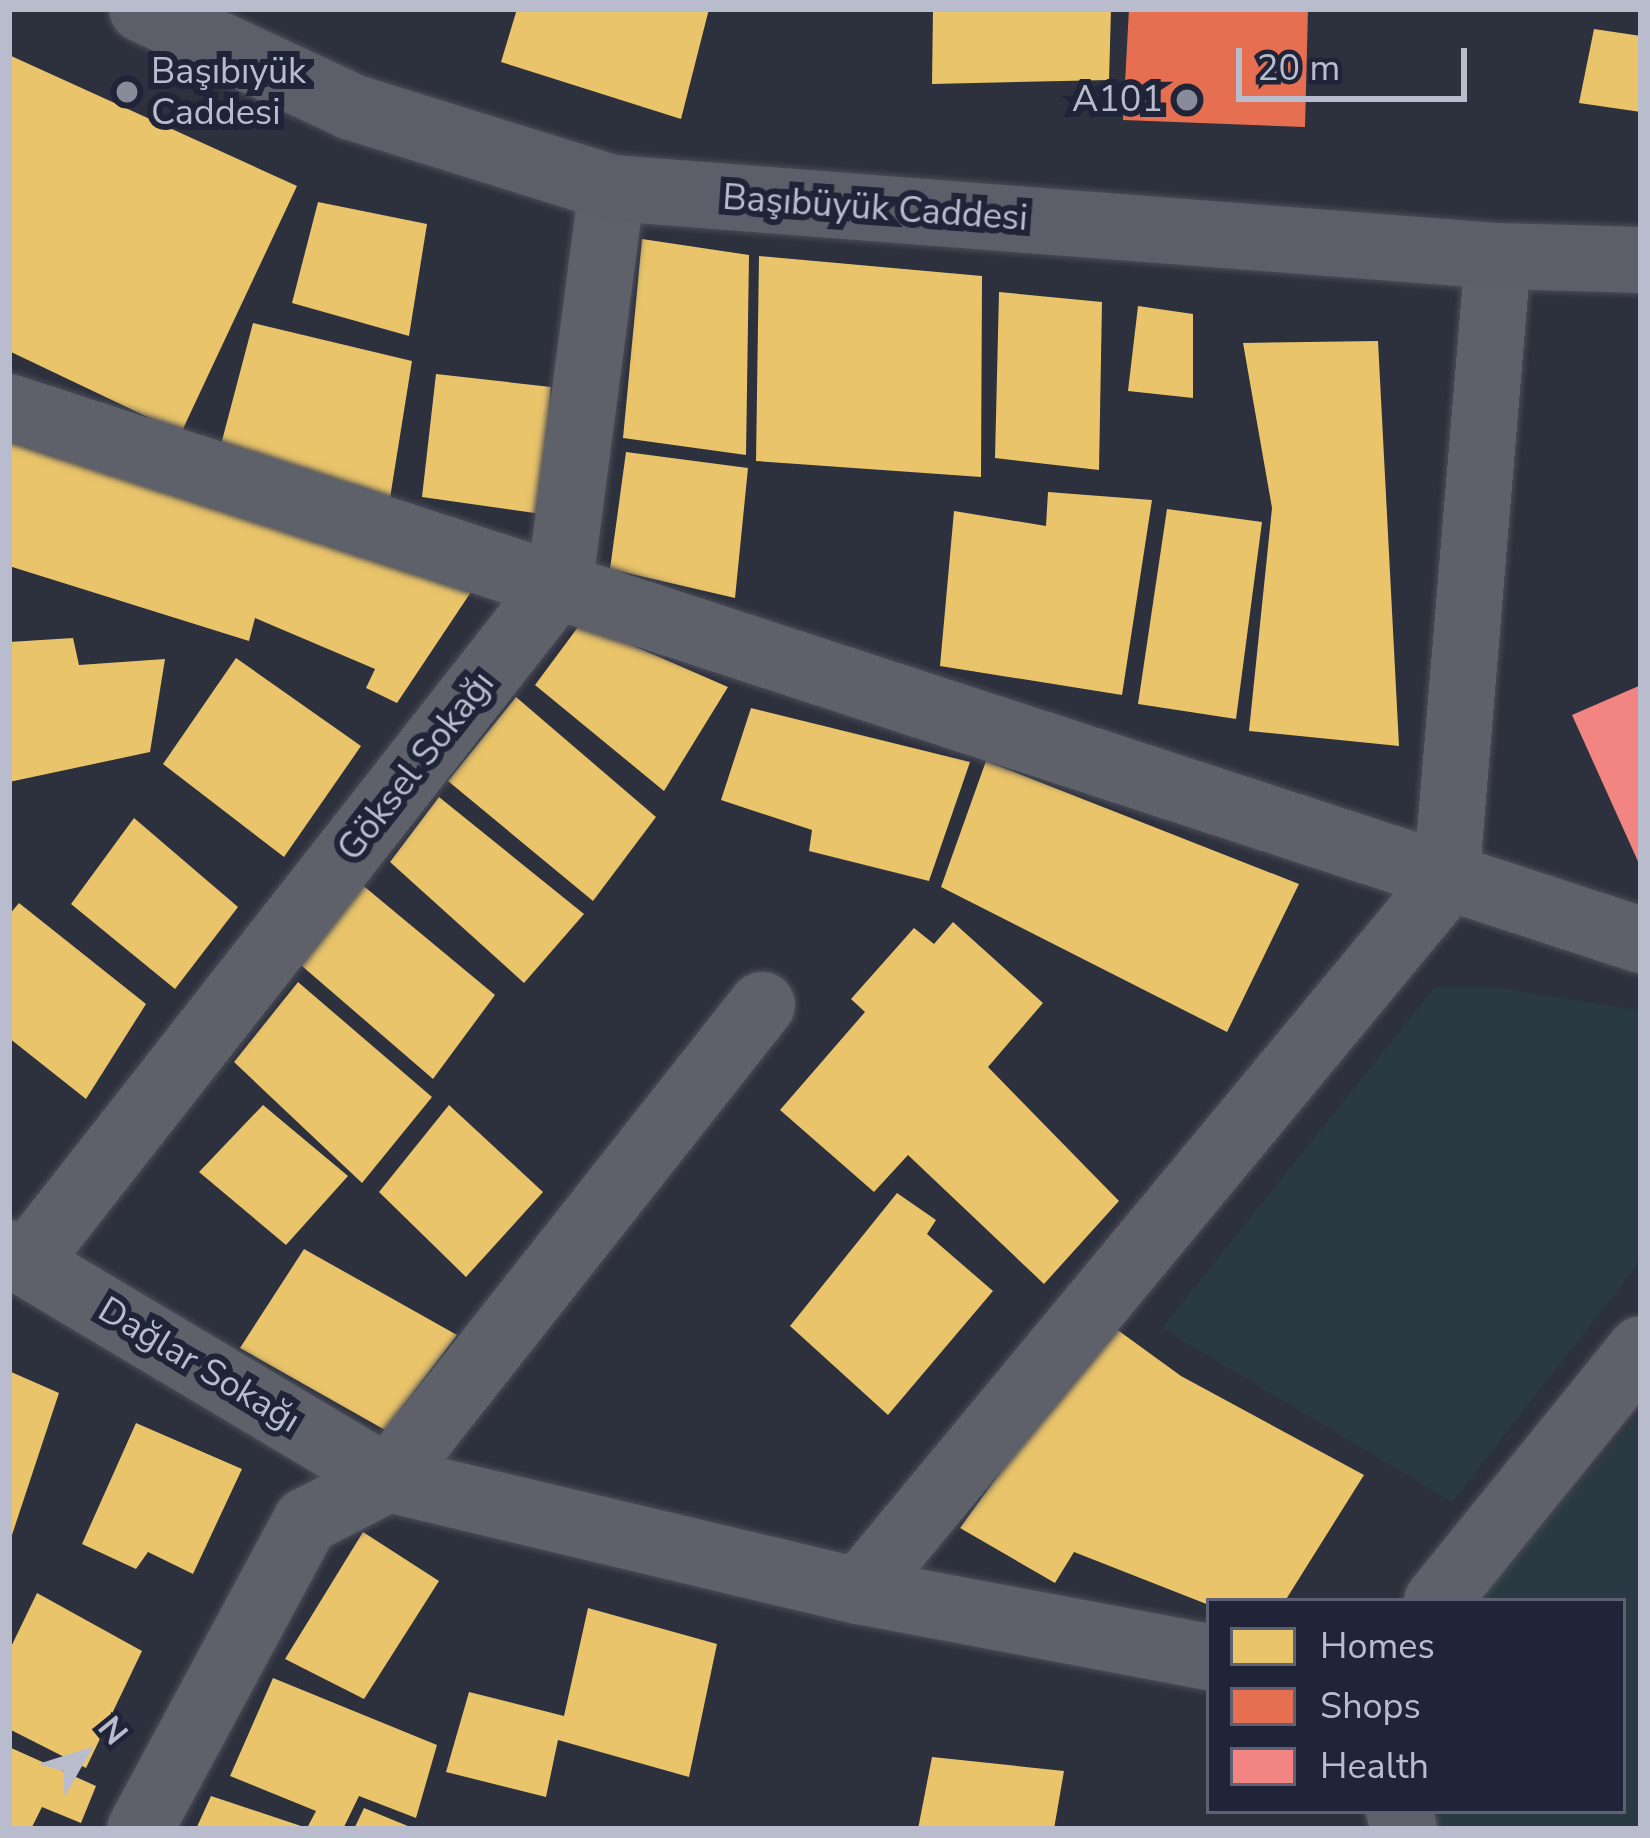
<!DOCTYPE html>
<html>
<head>
<meta charset="utf-8">
<style>
  body { margin:0 }
  #map { position:relative; width:1650px; height:1838px; overflow:hidden; background:#2d303d; font-family:"Nunito Sans",sans-serif }
  div>[style] { position:absolute }
  [style*='--x'] { left:calc(var(--x)*1px); top:calc(var(--y)*1px); width:calc(var(--w)*1px); rotate:calc(var(--a)*1deg) }
  .green>* { inset:0; background:#2a3a43 }
  .homes>* { inset:0; background:#e9c46a }
  .shops>* { inset:0; background:#e76f51 }
  .health>* { inset:0; background:#f28482 }
  .roads { filter:drop-shadow(0 0 3px #4b4d57) drop-shadow(0 0 3px #4b4d57) }
  .street>* { height:66px; margin:-33px; padding:0 33px; transform-origin:33px; border-radius:33px; background:#5e606a }
  .secondary>* { height:66px; margin:-33px; padding:0 33px; transform-origin:33px; border-radius:33px; background:#5c5e69 }
  .dots>* { width:33px; height:33px; translate:-50% -50%; box-sizing:border-box; border:6px solid #202438; border-radius:50% }
  span { translate:-50% -50%; white-space:nowrap; text-align:center; line-height:1.15; -webkit-text-stroke:12px #202438; paint-order:stroke }
  .poi-label { font-size:36px; color:#b8bccc }
  .left { translate:0 -50%; text-align:left }
  .right { translate:-100% -50%; text-align:right }
  .street-label { font-size:36px; color:#b8bccc }
  .frame { position:absolute; inset:0; border:12px solid #b8bccc; pointer-events:none }
  .legend { position:absolute; left:1206px; top:1598px; width:420px; height:216px; box-sizing:border-box; background:#202438; border:3px solid #5d6173; margin:0; padding:15px 21px; list-style:none; font-size:36px; color:#b8bccc }
  .legend li { display:flex; align-items:center; gap:24px; height:60px }
  .legend b { width:60px; border:3px solid #5d6173 }
  .north { position:absolute; left:24px; top:1694px; width:120px; height:120px; -webkit-text-stroke:9px #202438; paint-order:stroke; rotate:51deg; font-size:33px; font-weight:700; line-height:48px; text-align:center; color:#b8bccc }
  .north::after { content:''; display:block; margin:auto; width:42px; height:54px; background:#b8bccc; clip-path:polygon(50% 0,100% 100%,50% 72%,0 100%) }
  .scale { position:absolute; left:1236px; top:48px; width:231px; height:54px; box-sizing:border-box; border:6px solid #b8bccc; border-top:0; padding-left:15px; font-size:36px; line-height:42px; white-space:nowrap; color:#b8bccc; -webkit-text-stroke:9px #202438; paint-order:stroke }
</style>
</head>
<body>
<div id="map">
  <div class="green">
    <div style="clip-path:polygon(1435px 987px,1493px 987px,1641px 1011px,1641px 1260px,1452px 1502px,1162px 1328px)"></div>
    <div style="clip-path:polygon(1641px 1412px,1641px 1829px,1378px 1829px,1376px 1811px,1623px 1811px,1623px 1601px,1478px 1601px)"></div>
  </div>
  <div class="homes">
    <div style="clip-path:polygon(517px 9px,709px 9px,681px 119px,501px 62px)"></div>
    <div style="clip-path:polygon(933px 9px,1111px 9px,1109px 80px,932px 84px)"></div>
    <div style="clip-path:polygon(1594px 29px,1641px 36px,1641px 112px,1579px 103px)"></div>
    <div style="clip-path:polygon(9px 55px,297px 186px,181px 433px,9px 351px)"></div>
    <div style="clip-path:polygon(318px 202px,427px 224px,409px 336px,292px 303px)"></div>
    <div style="clip-path:polygon(642px 239px,749px 255px,746px 455px,623px 438px)"></div>
    <div style="clip-path:polygon(759px 256px,982px 276px,981px 477px,756px 461px)"></div>
    <div style="clip-path:polygon(999px 292px,1102px 302px,1099px 470px,995px 458px)"></div>
    <div style="clip-path:polygon(1138px 306px,1193px 314px,1193px 398px,1128px 391px)"></div>
    <div style="clip-path:polygon(253px 323px,412px 361px,390px 498px,219px 452px)"></div>
    <div style="clip-path:polygon(1378px 341px,1399px 746px,1249px 731px,1272px 508px,1243px 343px)"></div>
    <div style="clip-path:polygon(436px 374px,551px 387px,542px 514px,422px 497px)"></div>
    <div style="clip-path:polygon(9px 435px,475px 586px,397px 703px,366px 688px,375px 669px,255px 618px,249px 641px,9px 566px)"></div>
    <div style="clip-path:polygon(626px 452px,748px 468px,735px 598px,610px 569px)"></div>
    <div style="clip-path:polygon(1048px 492px,1152px 500px,1122px 695px,940px 666px,954px 511px,1046px 526px)"></div>
    <div style="clip-path:polygon(1167px 509px,1262px 522px,1236px 719px,1138px 704px)"></div>
    <div style="clip-path:polygon(581px 623px,728px 687px,664px 791px,535px 685px)"></div>
    <div style="clip-path:polygon(73px 638px,79px 665px,165px 659px,150px 752px,9px 782px,9px 642px)"></div>
    <div style="clip-path:polygon(236px 658px,361px 746px,284px 857px,163px 764px)"></div>
    <div style="clip-path:polygon(516px 697px,656px 817px,593px 901px,448px 781px)"></div>
    <div style="clip-path:polygon(751px 708px,970px 762px,929px 881px,809px 851px,812px 830px,721px 800px)"></div>
    <div style="clip-path:polygon(986px 761px,1299px 884px,1227px 1032px,941px 887px)"></div>
    <div style="clip-path:polygon(439px 797px,584px 914px,524px 983px,390px 862px)"></div>
    <div style="clip-path:polygon(134px 818px,238px 907px,175px 989px,71px 904px)"></div>
    <div style="clip-path:polygon(360px 883px,495px 995px,433px 1079px,295px 960px)"></div>
    <div style="clip-path:polygon(19px 903px,146px 1004px,86px 1099px,9px 1038px,9px 915px)"></div>
    <div style="clip-path:polygon(953px 922px,1043px 1003px,988px 1067px,1119px 1201px,1044px 1284px,908px 1155px,874px 1192px,780px 1110px,865px 1012px,851px 999px,914px 928px,934px 944px)"></div>
    <div style="clip-path:polygon(298px 982px,432px 1097px,362px 1183px,234px 1062px)"></div>
    <div style="clip-path:polygon(263px 1105px,348px 1176px,286px 1245px,199px 1172px)"></div>
    <div style="clip-path:polygon(449px 1105px,543px 1192px,466px 1277px,379px 1192px)"></div>
    <div style="clip-path:polygon(897px 1193px,936px 1220px,927px 1234px,993px 1291px,888px 1415px,790px 1326px)"></div>
    <div style="clip-path:polygon(304px 1249px,457px 1335px,385px 1430px,240px 1348px)"></div>
    <div style="clip-path:polygon(1108px 1323px,1181px 1376px,1364px 1475px,1285px 1601px,1209px 1605px,1074px 1552px,1055px 1583px,960px 1528px)"></div>
    <div style="clip-path:polygon(9px 1371px,59px 1393px,10px 1541px,9px 1540px)"></div>
    <div style="clip-path:polygon(136px 1423px,242px 1469px,193px 1574px,148px 1552px,136px 1569px,82px 1544px)"></div>
    <div style="clip-path:polygon(363px 1532px,439px 1581px,364px 1699px,285px 1659px)"></div>
    <div style="clip-path:polygon(37px 1593px,142px 1651px,86px 1768px,9px 1729px,9px 1651px)"></div>
    <div style="clip-path:polygon(588px 1608px,717px 1644px,689px 1777px,558px 1740px,546px 1797px,446px 1772px,469px 1692px,564px 1716px)"></div>
    <div style="clip-path:polygon(273px 1678px,437px 1745px,416px 1818px,359px 1796px,343px 1829px,196px 1829px,211px 1796px,307px 1828px,316px 1811px,230px 1776px)"></div>
    <div style="clip-path:polygon(9px 1747px,96px 1786px,81px 1823px,42px 1807px,31px 1829px,9px 1829px)"></div>
    <div style="clip-path:polygon(932px 1757px,1064px 1771px,1054px 1829px,918px 1829px)"></div>
    <div style="clip-path:polygon(364px 1808px,415px 1829px,354px 1829px)"></div>
  </div>
  <div class="shops">
    <div style="clip-path:polygon(1129px 9px,1308px 9px,1305px 127px,1123px 120px)"></div>
  </div>
  <div class="health">
    <div style="clip-path:polygon(1641px 685px,1641px 868px,1572px 715px)"></div>
  </div>
  <div class="roads">
    <div class="street">
      <div style="--x:9;--y:407;--w:1717;--a:18.09"></div>
      <div style="--x:9;--y:1253;--w:441;--a:30.8"></div>
      <div style="--x:388;--y:1479;--w:604;--a:-51.73"></div>
      <div style="--x:27;--y:1262;--w:864;--a:-51.91"></div>
      <div style="--x:560;--y:582;--w:397;--a:-82.5"></div>
      <div style="--x:859;--y:1591;--w:920;--a:-50.38"></div>
      <div style="--x:1446;--y:882;--w:628;--a:-85.25"></div>
      <div style="--x:1437;--y:1601;--w:324;--a:-51"></div>
      <div style="--x:1399;--y:1811;--w:19;--a:74"></div>
      <div style="--x:140;--y:1829;--w:350;--a:-61.7"></div>
      <div style="--x:306;--y:1521;--w:92;--a:-27.1"></div>
      <div style="--x:388;--y:1479;--w:484;--a:13.4"></div>
      <div style="--x:859;--y:1591;--w:356;--a:10.7"></div>
    </div>
    <div class="secondary">
      <div style="--x:142;--y:9;--w:232;--a:25"></div>
      <div style="--x:352;--y:107;--w:272;--a:17.3"></div>
      <div style="--x:612;--y:188;--w:889;--a:4.39"></div>
      <div style="--x:1498;--y:256;--w:143;--a:1.6"></div>
    </div>
  </div>
  <div class="dots">
    <div style="left:127px;top:92px;background:#878b9a"></div>
    <div style="left:1187px;top:100px;background:#878b9a"></div>
  </div>
  <div class="poi-label">
    <span class="left" style="left:151px;top:92px">Başıbıyük<br>Caddesi</span>
    <span class="right" style="left:1163px;top:100px">A101</span>
  </div>
  <div class="street-label">
    <span style="left:875px;top:208px;rotate:4deg">Başıbüyük Caddesi</span>
    <span style="left:416px;top:766px;rotate:-52deg">Göksel Sokağı</span>
    <span style="left:199px;top:1365px;rotate:31deg">Dağlar Sokağı</span>
  </div>
  <div class="frame"></div>
  <ul class="legend">
  <li><b style="height:33px;background:#e9c46a"></b>Homes</li>
  <li><b style="height:33px;background:#e76f51"></b>Shops</li>
  <li><b style="height:33px;background:#f28482"></b>Health</li>
  </ul>
  <div class="north">N</div>
  <div class="scale">20 m</div>
</div>
</body>
</html>
